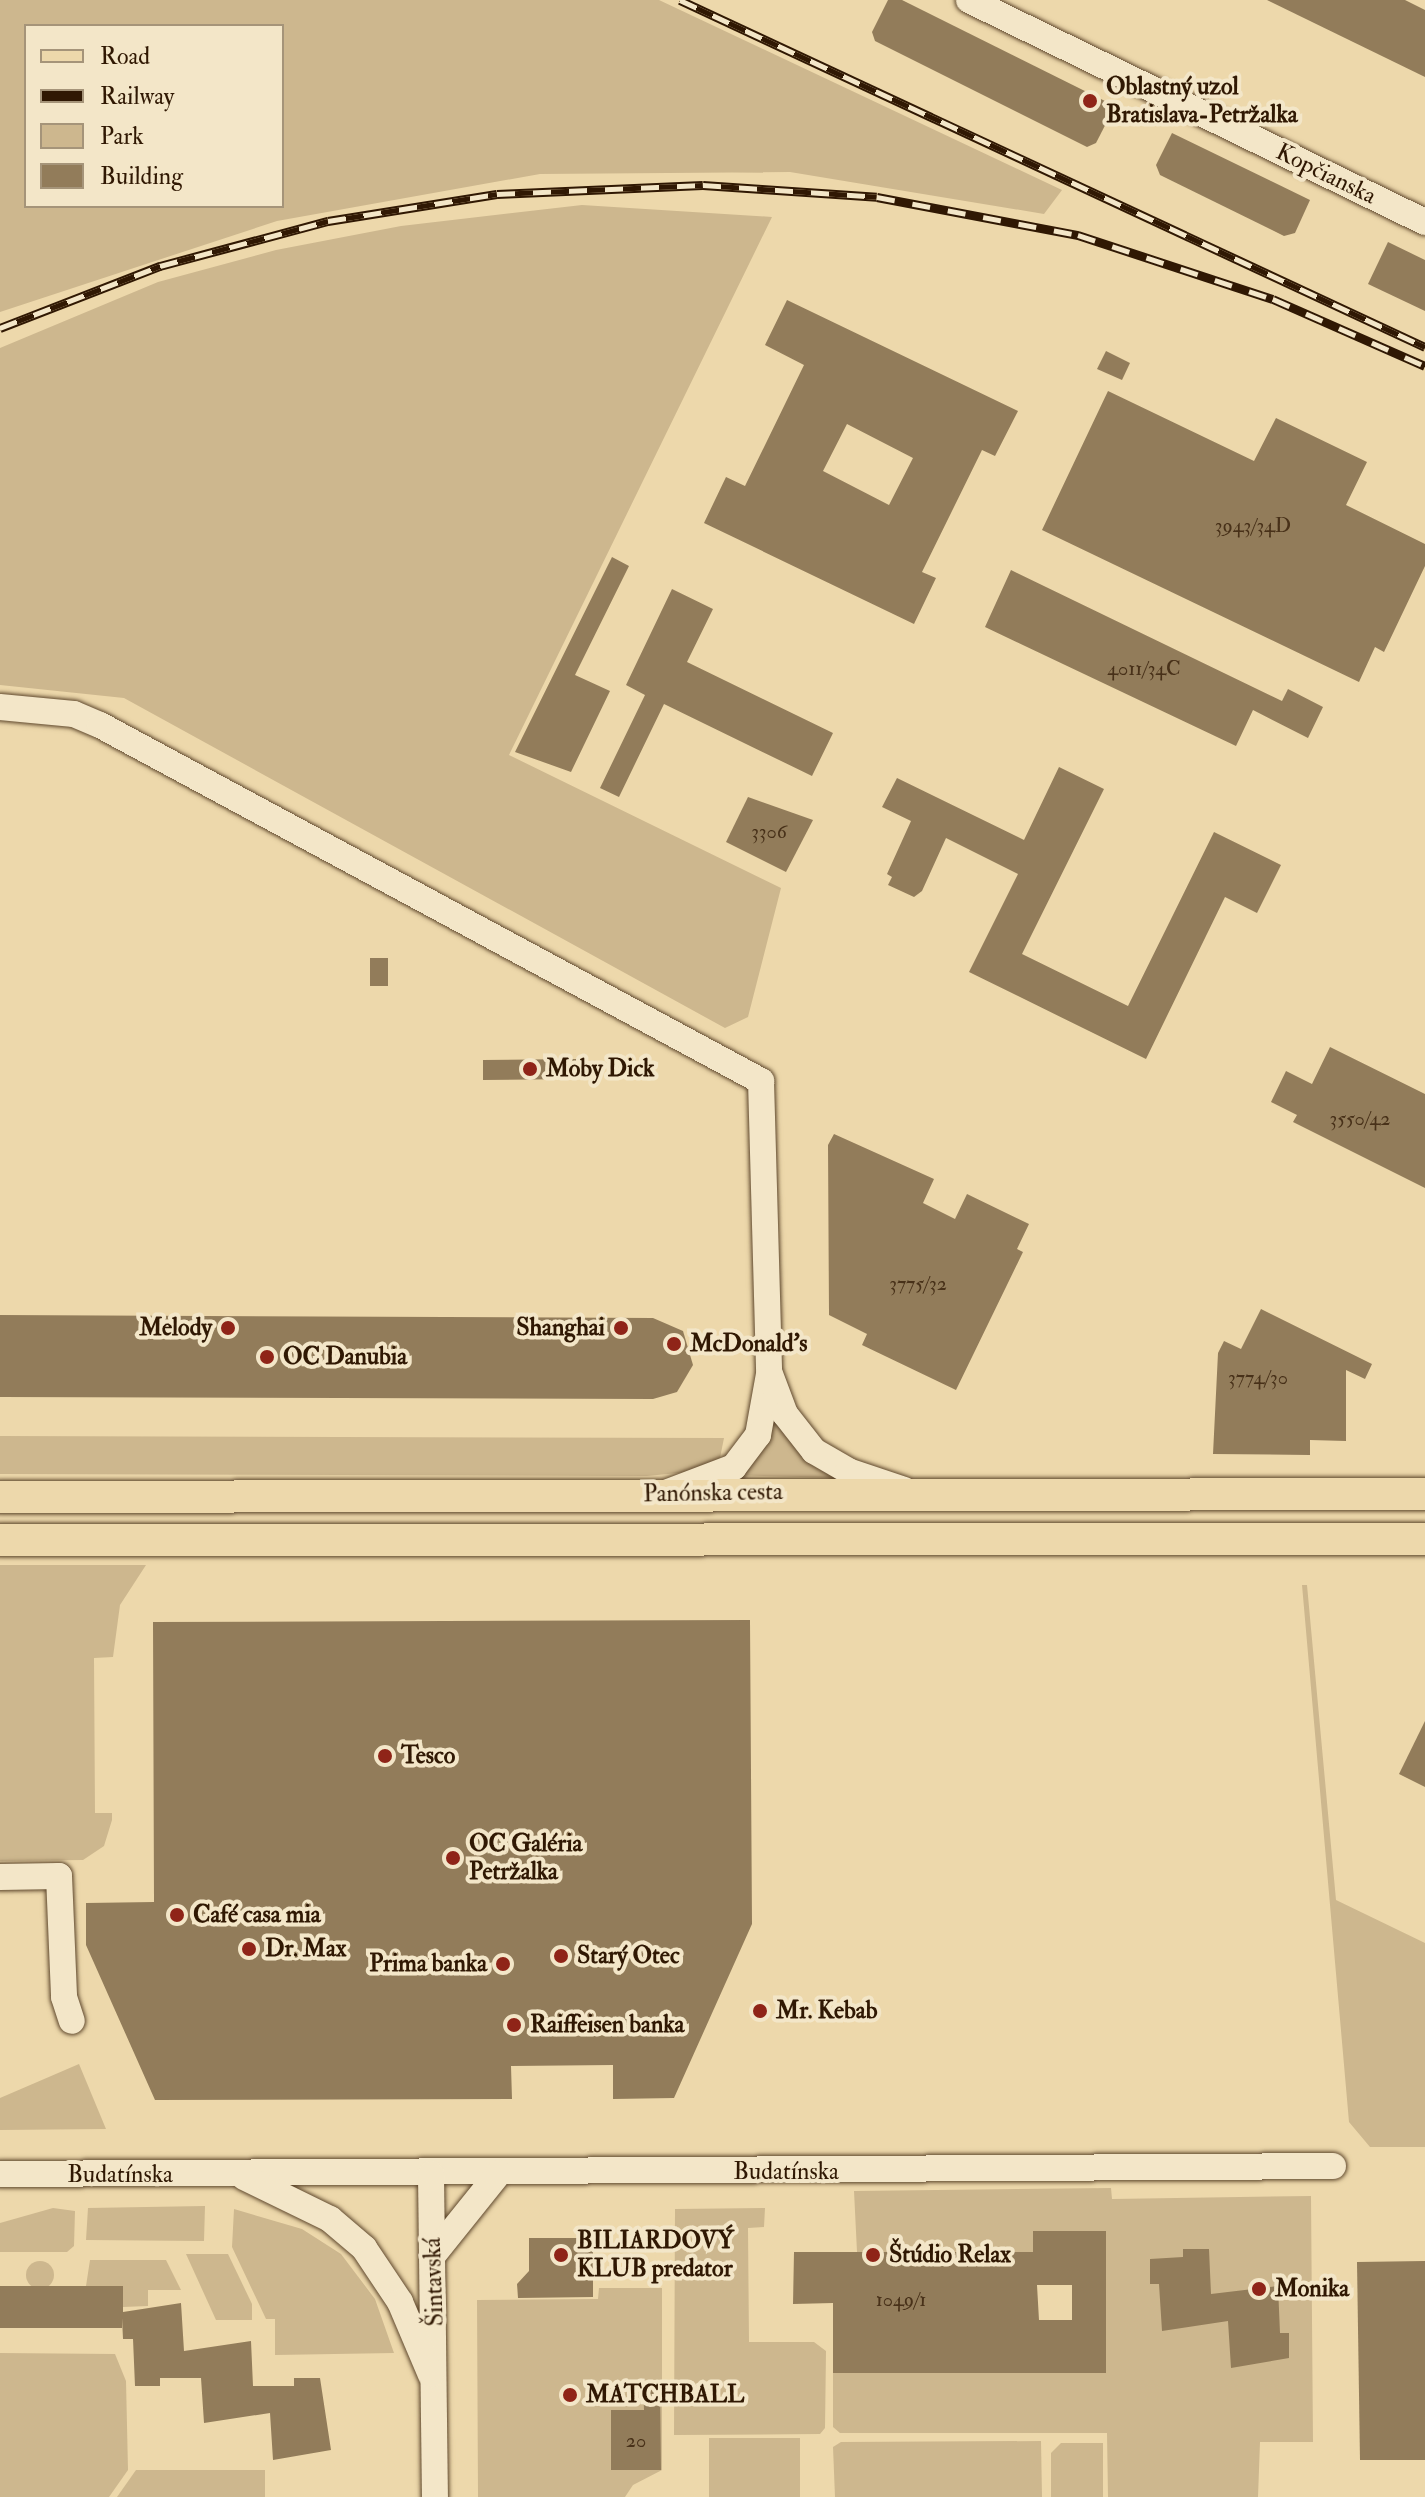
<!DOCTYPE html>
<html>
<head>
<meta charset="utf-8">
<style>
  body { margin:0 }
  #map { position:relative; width:1425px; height:2497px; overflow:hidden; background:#edd8ab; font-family:"IM FELL Double Pica",serif }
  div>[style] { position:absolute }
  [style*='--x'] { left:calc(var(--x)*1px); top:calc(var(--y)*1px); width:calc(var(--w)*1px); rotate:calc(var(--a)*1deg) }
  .green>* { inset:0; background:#cdb78e }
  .round { border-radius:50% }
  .building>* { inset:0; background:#927c5a }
  .roads { filter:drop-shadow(0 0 2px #5f482d) drop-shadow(0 0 2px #5f482d) }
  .minor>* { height:26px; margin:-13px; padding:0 13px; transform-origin:13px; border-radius:13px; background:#f3e6c8 }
  .major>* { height:32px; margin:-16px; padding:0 16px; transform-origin:16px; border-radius:16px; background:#edd8ab }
  .rail>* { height:9px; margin-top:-4.5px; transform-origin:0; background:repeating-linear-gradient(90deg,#f3e6c8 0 18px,#301803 0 36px); box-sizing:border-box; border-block:2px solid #301803 }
  .dots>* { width:22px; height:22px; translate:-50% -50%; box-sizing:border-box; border:4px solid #f3e6c8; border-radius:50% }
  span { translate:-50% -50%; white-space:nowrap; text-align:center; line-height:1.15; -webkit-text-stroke:8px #f3e6c8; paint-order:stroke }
  .number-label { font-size:20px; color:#483119 }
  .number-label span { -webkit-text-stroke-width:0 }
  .poi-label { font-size:24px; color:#301803; font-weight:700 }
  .left { translate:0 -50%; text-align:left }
  .right { translate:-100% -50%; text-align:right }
  .street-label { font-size:24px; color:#301803 }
  .legend { position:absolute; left:24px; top:24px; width:260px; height:184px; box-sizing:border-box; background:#f3e6c8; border:2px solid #a59479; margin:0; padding:10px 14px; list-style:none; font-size:24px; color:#301803 }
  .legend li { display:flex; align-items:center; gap:16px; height:40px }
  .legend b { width:40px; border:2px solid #a59479 }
</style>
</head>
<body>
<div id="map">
  <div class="green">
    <div style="clip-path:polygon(evenodd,0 0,659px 0,1062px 190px,1044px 214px,790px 172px,540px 174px,277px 221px,0 312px,0 0,282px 26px,282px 206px,26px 206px,26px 26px,282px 26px)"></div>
    <div style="clip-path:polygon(582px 205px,772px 217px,509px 755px,781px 888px,748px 1017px,725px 1028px,124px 698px,0 685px,0 348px,158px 282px,276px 250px,401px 226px)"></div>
    <div style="clip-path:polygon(772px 1414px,804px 1456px,840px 1478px,728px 1475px)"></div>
    <div style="clip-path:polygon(0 1436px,724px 1438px,720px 1458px,688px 1472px,647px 1476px,0 1474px)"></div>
    <div style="clip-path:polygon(0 1565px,146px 1565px,120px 1605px,113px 1657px,94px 1658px,95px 1813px,112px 1813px,112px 1820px,104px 1846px,83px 1860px,0 1861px)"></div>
    <div style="clip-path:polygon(1302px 1585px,1307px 1585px,1336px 1900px,1425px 1943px,1425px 2147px,1370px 2147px,1349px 2122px)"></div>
    <div style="clip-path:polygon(79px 2064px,106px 2129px,0 2130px,0 2098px)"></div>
    <div style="clip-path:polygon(1111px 2188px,1112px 2199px,1311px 2196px,1313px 2442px,1260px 2442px,1258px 2497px,1108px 2497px,1107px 2433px,840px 2433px,833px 2427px,833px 2373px,1106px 2372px,1106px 2231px,1034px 2231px,1033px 2252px,857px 2252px,854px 2191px)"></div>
    <div style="clip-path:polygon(205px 2206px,204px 2241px,86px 2240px,88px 2208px)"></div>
    <div style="clip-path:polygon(53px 2208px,75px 2211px,74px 2246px,67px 2252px,0 2252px,0 2223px)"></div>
    <div style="clip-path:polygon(765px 2208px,764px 2227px,748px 2228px,749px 2342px,814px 2342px,826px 2351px,825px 2428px,820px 2434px,674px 2435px,675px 2209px)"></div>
    <div style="clip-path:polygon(234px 2209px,302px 2229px,341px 2254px,375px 2299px,394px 2353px,275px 2355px,275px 2319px,266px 2319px,232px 2247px)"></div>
    <div style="clip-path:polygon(186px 2254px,228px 2254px,252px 2304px,252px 2320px,216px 2320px)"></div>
    <div style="clip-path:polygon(90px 2260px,166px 2260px,181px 2290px,148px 2290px,148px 2306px,123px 2307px,123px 2286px,86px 2286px)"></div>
    <div class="round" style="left:26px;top:2261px;width:28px;height:28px"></div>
    <div style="clip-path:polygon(599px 2288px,662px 2288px,662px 2470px,633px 2485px,625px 2497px,478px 2497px,477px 2300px,598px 2299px)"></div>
    <div style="clip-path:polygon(0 2353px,115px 2354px,126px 2381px,128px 2470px,109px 2497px,0 2497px)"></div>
    <div style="clip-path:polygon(709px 2438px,800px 2438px,800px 2497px,709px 2497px)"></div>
    <div style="clip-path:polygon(1041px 2441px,1042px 2497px,835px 2497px,833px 2447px,841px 2442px)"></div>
    <div style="clip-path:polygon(1061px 2443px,1103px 2443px,1103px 2497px,1051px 2497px,1051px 2453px)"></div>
    <div style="clip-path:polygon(136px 2470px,265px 2470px,265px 2497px,117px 2497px)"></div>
  </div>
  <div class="building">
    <div style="clip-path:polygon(888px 0,902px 0,1115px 106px,1096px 143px,1087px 147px,875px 41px,872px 32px)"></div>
    <div style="clip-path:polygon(1267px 0,1405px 0,1425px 10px,1425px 77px)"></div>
    <div style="clip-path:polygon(1172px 133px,1310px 200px,1295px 233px,1284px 236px,1160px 175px,1156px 165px)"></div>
    <div style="clip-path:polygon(1388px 242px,1425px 260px,1425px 311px,1368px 284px)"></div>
    <div style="clip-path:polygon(evenodd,787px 300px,1018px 411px,995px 456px,982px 450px,922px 572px,936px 578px,914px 624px,704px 523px,726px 477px,745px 486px,804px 365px,765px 345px,787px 300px,847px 424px,913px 458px,889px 505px,823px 471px,847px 424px)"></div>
    <div style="clip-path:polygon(1106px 351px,1130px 363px,1122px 380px,1097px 369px)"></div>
    <div style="clip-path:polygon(1108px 391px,1254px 461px,1276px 418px,1367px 462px,1346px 505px,1425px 544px,1425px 566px,1384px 652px,1375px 647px,1359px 682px,1042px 530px)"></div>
    <div style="clip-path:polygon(612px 557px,629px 566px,575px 675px,610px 691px,571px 772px,515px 752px)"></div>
    <div style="clip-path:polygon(1011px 570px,1282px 701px,1288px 689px,1323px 707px,1308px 738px,1253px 710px,1236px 746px,985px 627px)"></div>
    <div style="clip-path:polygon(672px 589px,713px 609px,687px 662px,833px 733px,812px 776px,664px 704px,619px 797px,600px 788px,645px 695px,626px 685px)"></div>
    <div style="clip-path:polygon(1059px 767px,1104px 789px,1022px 954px,1128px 1006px,1214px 832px,1281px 865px,1257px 913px,1225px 897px,1146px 1059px,969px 972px,1018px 874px,946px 838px,922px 891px,914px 897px,888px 885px,892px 877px,887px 874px,911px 821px,882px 807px,897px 778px,1024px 840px)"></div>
    <div style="clip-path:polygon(748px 797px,813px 820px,786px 872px,726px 842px)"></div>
    <div style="clip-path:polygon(370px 958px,388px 958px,388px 986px,370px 986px)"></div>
    <div style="clip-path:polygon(1330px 1047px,1425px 1094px,1425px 1188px,1293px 1122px,1297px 1115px,1271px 1102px,1286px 1071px,1312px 1084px)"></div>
    <div style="clip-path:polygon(576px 1059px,576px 1079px,483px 1080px,483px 1060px)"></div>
    <div style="clip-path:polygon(834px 1134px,934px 1179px,923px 1203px,955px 1219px,967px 1194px,1029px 1224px,1017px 1249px,1023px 1252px,956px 1390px,862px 1345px,867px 1334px,829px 1315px,828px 1145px)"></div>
    <div style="clip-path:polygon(1261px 1309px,1372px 1364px,1365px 1379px,1346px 1370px,1346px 1441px,1310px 1440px,1310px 1455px,1213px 1454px,1218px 1353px,1224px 1341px,1241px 1349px)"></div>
    <div style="clip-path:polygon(0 1315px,653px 1318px,683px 1331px,693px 1365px,677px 1392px,653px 1399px,0 1397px)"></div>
    <div style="clip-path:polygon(750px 1620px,752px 1924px,674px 2098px,613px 2099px,613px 2065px,511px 2066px,512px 2099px,155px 2100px,86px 1945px,86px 1903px,154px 1902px,153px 1622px)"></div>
    <div style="clip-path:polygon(1425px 1721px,1425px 1787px,1399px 1774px)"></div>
    <div style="clip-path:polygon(evenodd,1033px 2231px,1106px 2231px,1106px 2373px,833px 2373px,833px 2303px,793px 2304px,794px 2252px,1033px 2252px,1033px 2231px,1037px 2285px,1072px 2285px,1072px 2320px,1039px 2320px,1037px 2285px)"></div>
    <div style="clip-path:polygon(529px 2238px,593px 2238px,593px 2297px,518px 2298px,517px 2284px,529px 2271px)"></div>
    <div style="clip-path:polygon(1183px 2249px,1209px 2249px,1211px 2294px,1278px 2286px,1280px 2333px,1289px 2333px,1289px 2358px,1231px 2368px,1228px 2321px,1162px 2331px,1159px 2284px,1150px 2284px,1150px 2259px,1183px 2257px)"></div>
    <div style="clip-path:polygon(1425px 2261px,1425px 2460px,1360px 2460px,1357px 2262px)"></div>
    <div style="clip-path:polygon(0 2286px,123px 2286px,123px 2312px,181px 2303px,184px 2351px,251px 2341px,253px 2386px,294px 2386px,294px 2378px,320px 2378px,331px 2450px,273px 2460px,270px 2413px,204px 2423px,201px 2378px,160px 2378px,160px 2386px,135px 2386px,133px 2339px,123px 2339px,122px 2318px,122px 2328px,0 2328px)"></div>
    <div style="clip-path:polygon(643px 2383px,660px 2383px,661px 2470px,611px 2470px,611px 2410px,644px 2410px)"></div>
  </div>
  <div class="roads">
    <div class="minor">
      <div style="--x:969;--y:0;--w:507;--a:25.96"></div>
      <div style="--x:0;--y:707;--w:74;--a:5.4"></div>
      <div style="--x:74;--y:714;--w:28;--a:23"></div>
      <div style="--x:100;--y:725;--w:751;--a:28.31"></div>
      <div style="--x:761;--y:1081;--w:293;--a:88.4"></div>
      <div style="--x:769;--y:1374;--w:62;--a:100.2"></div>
      <div style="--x:758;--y:1435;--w:40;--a:127"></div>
      <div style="--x:734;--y:1467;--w:71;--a:159.3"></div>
      <div style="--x:770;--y:1374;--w:43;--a:69.4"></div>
      <div style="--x:785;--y:1414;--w:47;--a:51.9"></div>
      <div style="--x:814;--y:1451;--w:39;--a:30"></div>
      <div style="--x:848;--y:1471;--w:59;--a:18.7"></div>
      <div style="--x:0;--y:1877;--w:59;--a:-1"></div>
      <div style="--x:59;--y:1876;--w:121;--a:87.6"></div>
      <div style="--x:64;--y:1997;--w:25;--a:72"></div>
      <div style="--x:0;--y:2174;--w:1333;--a:-0.34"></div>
      <div style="--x:431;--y:2174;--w:323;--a:89.3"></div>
      <div style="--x:244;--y:2177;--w:96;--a:26"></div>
      <div style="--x:330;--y:2219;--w:45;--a:40.5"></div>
      <div style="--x:364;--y:2248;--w:65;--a:56.3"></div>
      <div style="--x:400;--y:2302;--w:79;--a:67"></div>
      <div style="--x:433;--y:2255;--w:105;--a:-51.2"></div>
    </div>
    <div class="major">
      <div style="--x:0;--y:1497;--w:1425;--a:-0.12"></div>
      <div style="--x:0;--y:1540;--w:1425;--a:-0.04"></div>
    </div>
  </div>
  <div class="rail">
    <div style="--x:680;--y:0;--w:822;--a:24.97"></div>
    <div style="--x:0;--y:328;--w:172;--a:-21.2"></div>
    <div style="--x:160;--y:266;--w:174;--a:-15"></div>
    <div style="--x:328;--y:221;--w:171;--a:-9.1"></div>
    <div style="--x:497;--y:194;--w:206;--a:-2.5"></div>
    <div style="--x:703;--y:185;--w:174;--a:3.9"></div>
    <div style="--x:877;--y:197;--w:205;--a:10.7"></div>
    <div style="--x:1078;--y:235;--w:205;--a:18.2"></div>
    <div style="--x:1273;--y:299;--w:166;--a:23.8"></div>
  </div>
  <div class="dots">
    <div style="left:1090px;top:101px;background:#8f2418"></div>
    <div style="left:530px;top:1069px;background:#8f2418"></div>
    <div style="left:228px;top:1328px;background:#8f2418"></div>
    <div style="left:621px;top:1328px;background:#8f2418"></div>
    <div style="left:674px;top:1344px;background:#8f2418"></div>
    <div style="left:267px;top:1357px;background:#8f2418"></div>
    <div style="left:385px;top:1756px;background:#8f2418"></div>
    <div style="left:453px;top:1858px;background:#8f2418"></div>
    <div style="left:177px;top:1915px;background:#8f2418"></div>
    <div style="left:249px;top:1949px;background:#8f2418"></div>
    <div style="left:561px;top:1956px;background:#8f2418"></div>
    <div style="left:503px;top:1964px;background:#8f2418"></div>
    <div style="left:760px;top:2011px;background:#8f2418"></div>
    <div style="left:514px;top:2025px;background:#8f2418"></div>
    <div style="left:561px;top:2255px;background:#8f2418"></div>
    <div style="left:873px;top:2255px;background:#8f2418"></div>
    <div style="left:1259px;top:2289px;background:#8f2418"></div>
    <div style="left:570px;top:2395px;background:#8f2418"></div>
  </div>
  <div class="number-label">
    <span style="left:1253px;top:525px">3943/34D</span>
    <span style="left:1144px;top:668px">4011/34C</span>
    <span style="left:769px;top:831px">3306</span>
    <span style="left:1360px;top:1118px">3550/42</span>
    <span style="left:918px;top:1283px">3775/32</span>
    <span style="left:1258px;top:1377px">3774/30</span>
    <span style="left:901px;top:2299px">1049/1</span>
    <span style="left:636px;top:2440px">20</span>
  </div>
  <div class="poi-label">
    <span class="left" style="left:1106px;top:101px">Oblastný uzol<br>Bratislava-Petržalka</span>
    <span class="left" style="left:546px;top:1069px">Moby Dick</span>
    <span class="right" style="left:212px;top:1328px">Melody</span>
    <span class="right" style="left:605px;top:1328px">Shanghai</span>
    <span class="left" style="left:690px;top:1344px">McDonald's</span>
    <span class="left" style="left:283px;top:1357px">OC Danubia</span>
    <span class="left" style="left:401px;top:1756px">Tesco</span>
    <span class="left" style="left:469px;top:1858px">OC Galéria<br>Petržalka</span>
    <span class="left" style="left:193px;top:1915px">Café casa mia</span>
    <span class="left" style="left:265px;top:1949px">Dr. Max</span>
    <span class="left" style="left:577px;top:1956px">Starý Otec</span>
    <span class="right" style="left:487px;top:1964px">Prima banka</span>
    <span class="left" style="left:776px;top:2011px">Mr. Kebab</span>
    <span class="left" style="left:530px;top:2025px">Raiffeisen banka</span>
    <span class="left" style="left:577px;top:2255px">BILIARDOVÝ<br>KLUB predator</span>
    <span class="left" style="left:889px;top:2255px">Štúdio Relax</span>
    <span class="left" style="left:1275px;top:2289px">Monika</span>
    <span class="left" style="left:586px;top:2395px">MATCHBALL</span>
  </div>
  <div class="street-label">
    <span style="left:1326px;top:174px;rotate:26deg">Kopčianska</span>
    <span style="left:713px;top:1493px;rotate:-1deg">Panónska cesta</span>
    <span style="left:786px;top:2172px">Budatínska</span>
    <span style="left:120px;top:2175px">Budatínska</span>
    <span style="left:434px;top:2282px;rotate:-92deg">Šintavská</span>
  </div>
  <ul class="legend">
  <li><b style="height:10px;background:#edd8ab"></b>Road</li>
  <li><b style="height:10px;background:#301803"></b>Railway</li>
  <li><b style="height:22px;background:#cdb78e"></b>Park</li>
  <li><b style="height:22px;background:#927c5a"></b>Building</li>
  </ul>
</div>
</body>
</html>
